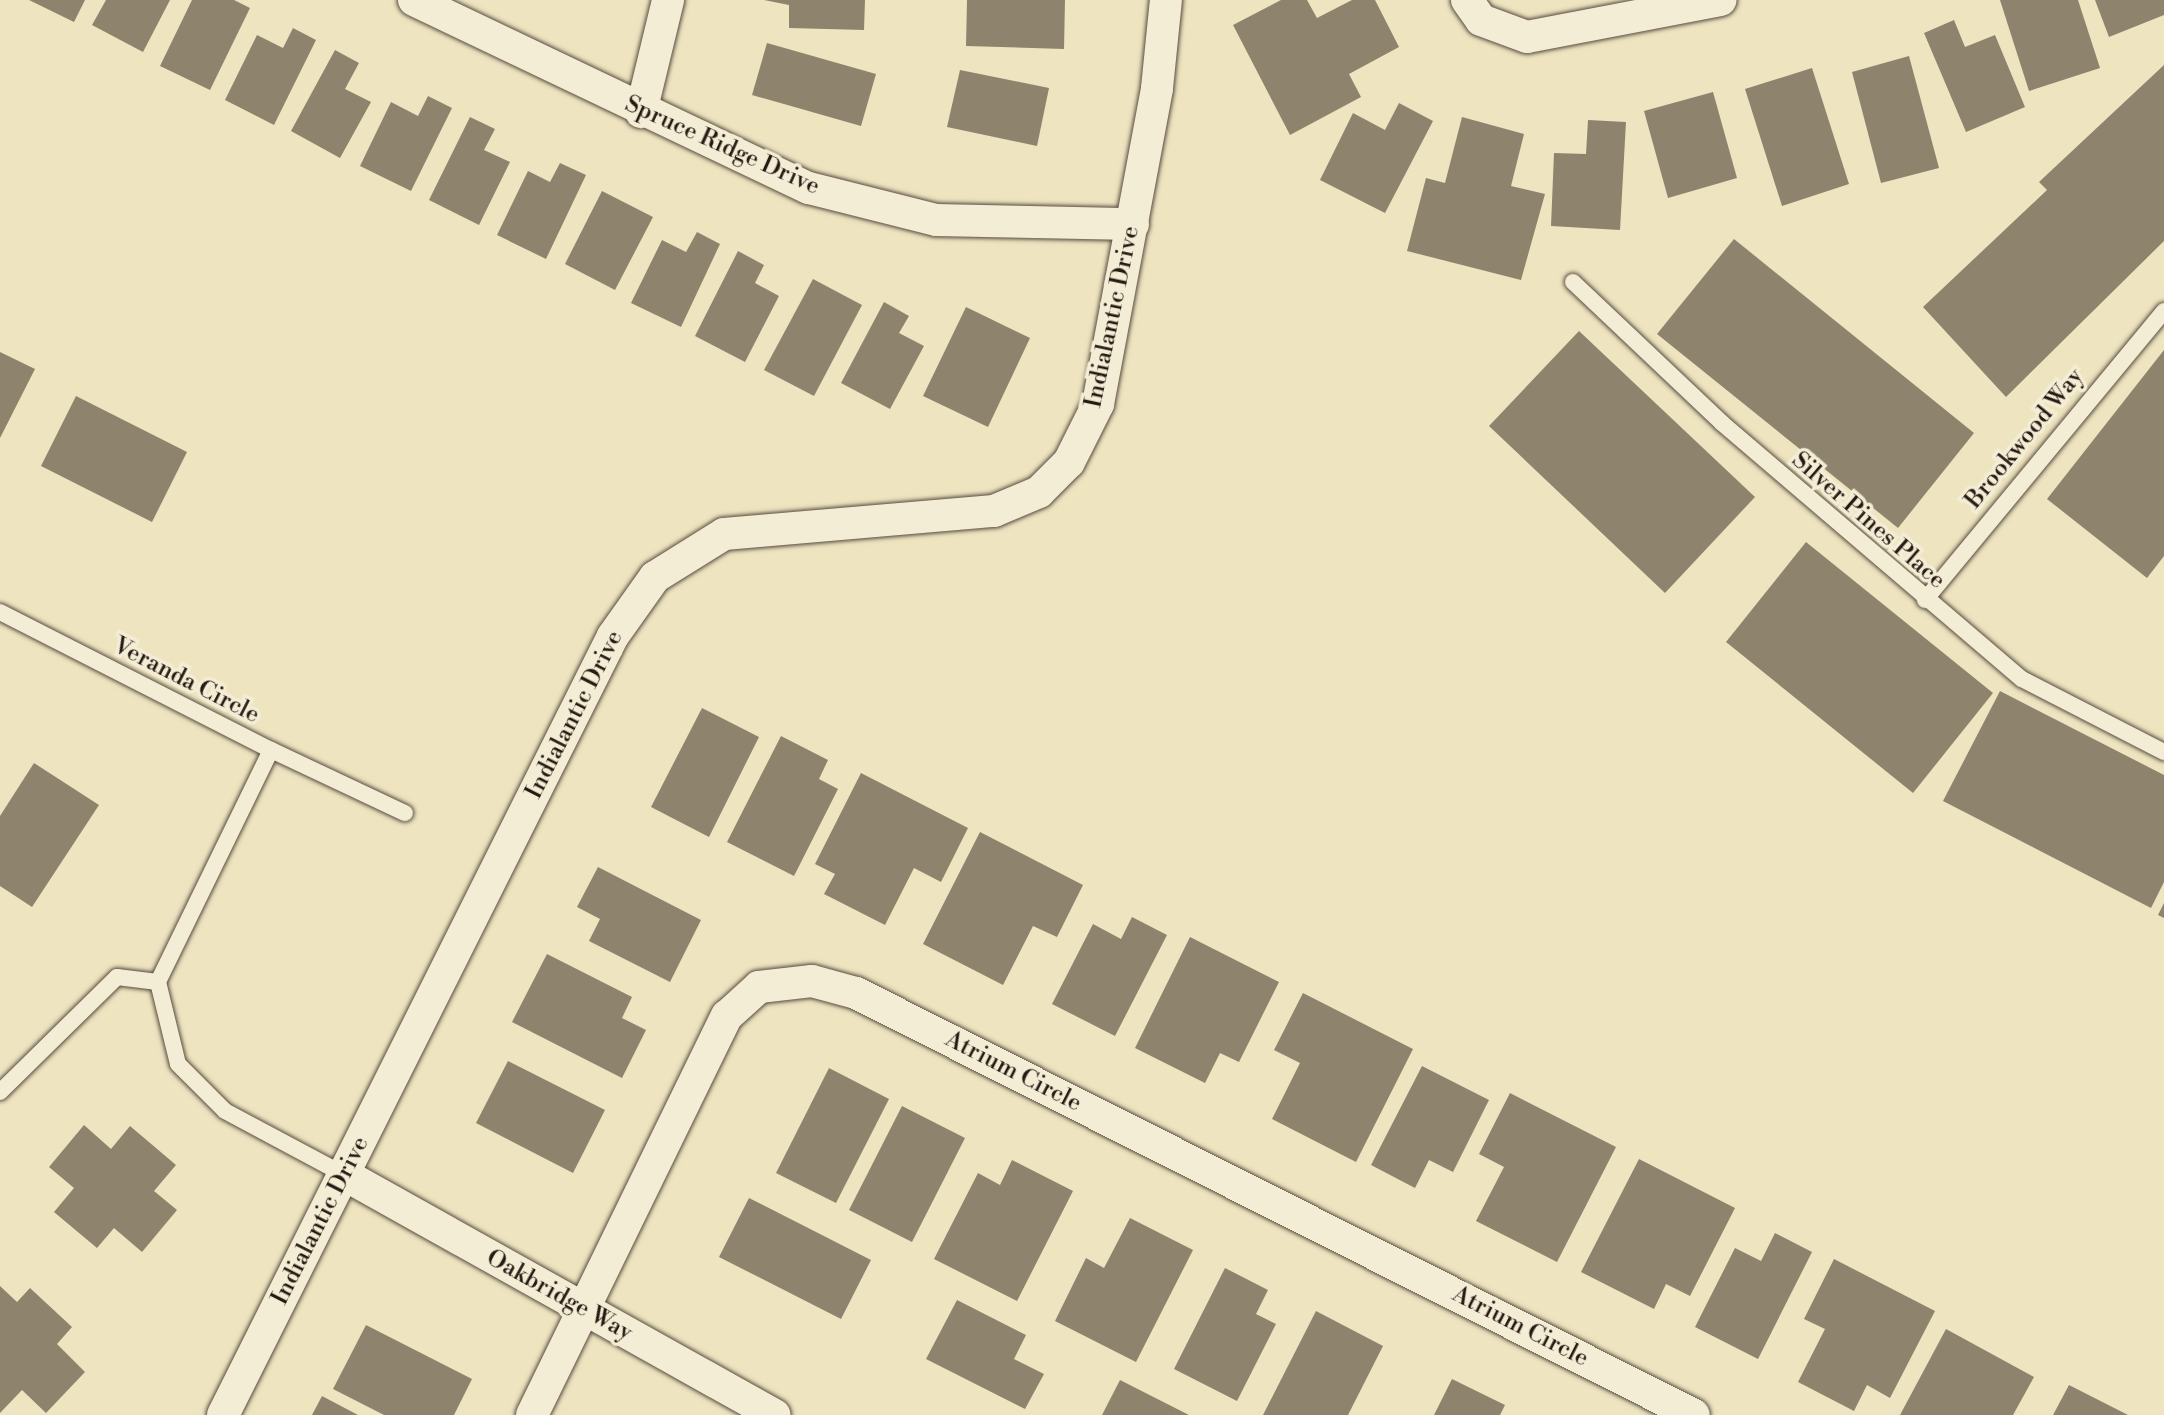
<!DOCTYPE html>
<html>
<head>
<meta charset="utf-8">
<style>
  body { margin:0 }
  #map { position:relative; width:2164px; height:1415px; overflow:hidden; background:#eee4c0; font-family:"Libre Bodoni",serif }
  div>[style] { position:absolute }
  [style*='--x'] { left:calc(var(--x)*1px); top:calc(var(--y)*1px); width:calc(var(--w)*1px); rotate:calc(var(--a)*1deg) }
  .building>* { inset:0; background:#8e836c }
  .roads { filter:drop-shadow(0 0 2px #584c3e) drop-shadow(0 0 2px #584c3e) }
  .lane>* { height:16px; margin:-8px; padding:0 8px; transform-origin:8px; border-radius:8px; background:#f4edd6 }
  .street>* { height:32px; margin:-16px; padding:0 16px; transform-origin:16px; border-radius:16px; background:#f4edd6 }
  span { translate:-50% -50%; white-space:nowrap; text-align:center; line-height:1.15; -webkit-text-stroke:7px #f4edd6; paint-order:stroke }
  .street-label { font-size:24px; color:#261912 }
</style>
</head>
<body>
<div id="map">
  <div class="building">
    <div style="clip-path:polygon(29px 0,85px 0,74px 22px)"></div>
    <div style="clip-path:polygon(106px 0,170px 0,143px 52px,92px 25px)"></div>
    <div style="clip-path:polygon(192px 0,234px 0,250px 8px,210px 90px,160px 66px)"></div>
    <div style="clip-path:polygon(764px 0,865px 0,864px 30px,789px 28px,789px 5px)"></div>
    <div style="clip-path:polygon(967px 0,1065px 0,1064px 49px,966px 46px)"></div>
    <div style="clip-path:polygon(1281px 0,1307px 0,1317px 18px,1352px 0,1375px 0,1399px 47px,1349px 74px,1361px 97px,1290px 135px,1233px 25px)"></div>
    <div style="clip-path:polygon(2000px 0,2078px 0,2100px 68px,2029px 91px)"></div>
    <div style="clip-path:polygon(2095px 0,2164px 0,2164px 15px,2109px 37px)"></div>
    <div style="clip-path:polygon(1954px 20px,1965px 47px,1995px 35px,2025px 107px,1966px 132px,1924px 33px)"></div>
    <div style="clip-path:polygon(293px 28px,316px 40px,274px 125px,225px 100px,257px 35px,283px 48px)"></div>
    <div style="clip-path:polygon(767px 43px,876px 74px,861px 126px,752px 95px)"></div>
    <div style="clip-path:polygon(335px 50px,359px 63px,345px 89px,371px 102px,340px 158px,291px 131px)"></div>
    <div style="clip-path:polygon(1909px 56px,1939px 168px,1881px 183px,1852px 72px)"></div>
    <div style="clip-path:polygon(2164px 65px,2164px 241px,2006px 397px,1923px 307px,2047px 190px,2039px 182px)"></div>
    <div style="clip-path:polygon(1812px 68px,1849px 184px,1782px 206px,1745px 89px)"></div>
    <div style="clip-path:polygon(960px 70px,1049px 88px,1037px 146px,947px 127px)"></div>
    <div style="clip-path:polygon(1713px 92px,1737px 178px,1668px 198px,1644px 111px)"></div>
    <div style="clip-path:polygon(428px 96px,452px 108px,411px 191px,360px 166px,391px 102px,418px 116px)"></div>
    <div style="clip-path:polygon(1399px 103px,1433px 121px,1385px 213px,1320px 180px,1353px 113px,1385px 130px)"></div>
    <div style="clip-path:polygon(470px 117px,495px 129px,484px 150px,510px 162px,479px 225px,429px 200px)"></div>
    <div style="clip-path:polygon(1462px 117px,1524px 134px,1511px 186px,1545px 194px,1521px 280px,1407px 251px,1426px 178px,1445px 183px)"></div>
    <div style="clip-path:polygon(1588px 120px,1626px 122px,1620px 230px,1551px 226px,1554px 153px,1586px 154px)"></div>
    <div style="clip-path:polygon(560px 163px,586px 175px,546px 259px,497px 235px,528px 171px,550px 182px)"></div>
    <div style="clip-path:polygon(602px 191px,653px 217px,615px 290px,565px 264px)"></div>
    <div style="clip-path:polygon(697px 232px,720px 244px,681px 327px,631px 303px,662px 240px,686px 252px)"></div>
    <div style="clip-path:polygon(1734px 239px,1974px 433px,1898px 528px,1657px 334px)"></div>
    <div style="clip-path:polygon(738px 251px,764px 265px,755px 283px,779px 296px,745px 362px,695px 336px)"></div>
    <div style="clip-path:polygon(813px 279px,862px 305px,814px 396px,764px 370px)"></div>
    <div style="clip-path:polygon(884px 302px,909px 316px,899px 333px,924px 346px,890px 409px,841px 383px)"></div>
    <div style="clip-path:polygon(966px 307px,1030px 338px,988px 427px,923px 396px)"></div>
    <div style="clip-path:polygon(1579px 331px,1755px 497px,1665px 593px,1489px 426px)"></div>
    <div style="clip-path:polygon(2164px 350px,2164px 556px,2147px 578px,2047px 499px)"></div>
    <div style="clip-path:polygon(0 352px,35px 369px,0 438px)"></div>
    <div style="clip-path:polygon(76px 396px,187px 452px,152px 522px,41px 466px)"></div>
    <div style="clip-path:polygon(1806px 542px,1993px 693px,1913px 793px,1726px 642px)"></div>
    <div style="clip-path:polygon(2000px 691px,2164px 775px,2164px 882px,2151px 908px,1943px 801px)"></div>
    <div style="clip-path:polygon(702px 708px,759px 737px,709px 837px,651px 807px)"></div>
    <div style="clip-path:polygon(781px 736px,828px 760px,819px 779px,838px 789px,794px 876px,727px 842px)"></div>
    <div style="clip-path:polygon(34px 763px,99px 805px,32px 907px,0 886px,0 816px)"></div>
    <div style="clip-path:polygon(861px 773px,968px 828px,941px 882px,914px 868px,885px 925px,824px 894px,835px 874px,815px 864px)"></div>
    <div style="clip-path:polygon(980px 832px,1083px 885px,1057px 937px,1033px 926px,1003px 985px,923px 944px)"></div>
    <div style="clip-path:polygon(598px 867px,701px 920px,670px 982px,589px 941px,600px 919px,577px 907px)"></div>
    <div style="clip-path:polygon(2164px 903px,2164px 918px,2158px 915px)"></div>
    <div style="clip-path:polygon(1132px 917px,1167px 935px,1115px 1036px,1052px 1004px,1093px 924px,1121px 939px)"></div>
    <div style="clip-path:polygon(1190px 937px,1279px 982px,1239px 1062px,1220px 1053px,1205px 1083px,1135px 1048px)"></div>
    <div style="clip-path:polygon(547px 954px,632px 997px,622px 1018px,646px 1030px,622px 1078px,512px 1022px)"></div>
    <div style="clip-path:polygon(1303px 993px,1413px 1049px,1356px 1162px,1272px 1119px,1300px 1063px,1274px 1050px)"></div>
    <div style="clip-path:polygon(508px 1061px,605px 1110px,573px 1173px,476px 1123px)"></div>
    <div style="clip-path:polygon(1422px 1066px,1489px 1100px,1453px 1172px,1429px 1160px,1415px 1188px,1371px 1165px)"></div>
    <div style="clip-path:polygon(829px 1068px,889px 1099px,836px 1203px,776px 1173px)"></div>
    <div style="clip-path:polygon(1510px 1093px,1616px 1147px,1557px 1262px,1476px 1221px,1504px 1167px,1479px 1154px)"></div>
    <div style="clip-path:polygon(902px 1106px,965px 1138px,912px 1242px,849px 1210px)"></div>
    <div style="clip-path:polygon(84px 1125px,111px 1149px,130px 1126px,176px 1165px,154px 1191px,177px 1210px,142px 1252px,114px 1228px,97px 1248px,54px 1212px,74px 1188px,49px 1167px)"></div>
    <div style="clip-path:polygon(1639px 1159px,1735px 1208px,1690px 1296px,1666px 1284px,1654px 1309px,1581px 1272px)"></div>
    <div style="clip-path:polygon(1012px 1160px,1073px 1191px,1017px 1301px,934px 1259px,978px 1173px,1000px 1185px)"></div>
    <div style="clip-path:polygon(749px 1198px,871px 1260px,841px 1319px,719px 1257px)"></div>
    <div style="clip-path:polygon(1130px 1218px,1193px 1250px,1136px 1362px,1055px 1321px,1086px 1258px,1104px 1268px)"></div>
    <div style="clip-path:polygon(1775px 1233px,1812px 1252px,1758px 1359px,1695px 1327px,1735px 1248px,1761px 1261px)"></div>
    <div style="clip-path:polygon(1834px 1259px,1935px 1311px,1890px 1398px,1867px 1385px,1854px 1411px,1798px 1382px,1825px 1329px,1804px 1319px)"></div>
    <div style="clip-path:polygon(1225px 1268px,1268px 1290px,1256px 1314px,1276px 1324px,1237px 1401px,1174px 1369px)"></div>
    <div style="clip-path:polygon(0 1286px,17px 1302px,30px 1288px,72px 1327px,57px 1344px,85px 1372px,46px 1413px,22px 1390px,0 1413px)"></div>
    <div style="clip-path:polygon(957px 1300px,1026px 1335px,1014px 1359px,1044px 1374px,1025px 1409px,926px 1359px)"></div>
    <div style="clip-path:polygon(1316px 1311px,1383px 1346px,1348px 1415px,1263px 1415px)"></div>
    <div style="clip-path:polygon(366px 1325px,472px 1379px,454px 1415px,384px 1415px,333px 1389px)"></div>
    <div style="clip-path:polygon(1946px 1329px,2034px 1377px,2013px 1415px,1900px 1415px)"></div>
    <div style="clip-path:polygon(1452px 1379px,1505px 1405px,1500px 1415px,1434px 1415px)"></div>
    <div style="clip-path:polygon(1120px 1380px,1189px 1415px,1102px 1415px)"></div>
    <div style="clip-path:polygon(2069px 1385px,2128px 1415px,2053px 1415px)"></div>
    <div style="clip-path:polygon(322px 1396px,358px 1415px,312px 1415px)"></div>
  </div>
  <div class="roads">
    <div class="lane">
      <div style="--x:1573;--y:282;--w:205;--a:43.4"></div>
      <div style="--x:1722;--y:423;--w:394;--a:40.5"></div>
      <div style="--x:2022;--y:679;--w:160;--a:27.2"></div>
      <div style="--x:1925;--y:600;--w:375;--a:-50.4"></div>
      <div style="--x:0;--y:612;--w:304;--a:27"></div>
      <div style="--x:271;--y:750;--w:258;--a:116"></div>
      <div style="--x:158;--y:982;--w:84;--a:76.3"></div>
      <div style="--x:178;--y:1064;--w:66;--a:45"></div>
      <div style="--x:225;--y:1111;--w:136;--a:28.1"></div>
      <div style="--x:271;--y:750;--w:148;--a:25.2"></div>
      <div style="--x:0;--y:1092;--w:164;--a:-44.5"></div>
      <div style="--x:117;--y:977;--w:41;--a:7"></div>
    </div>
    <div class="street">
      <div style="--x:414;--y:0;--w:437;--a:25.5"></div>
      <div style="--x:809;--y:188;--w:131;--a:14.1"></div>
      <div style="--x:936;--y:220;--w:197;--a:1.2"></div>
      <div style="--x:1467;--y:0;--w:24;--a:55"></div>
      <div style="--x:1481;--y:20;--w:49;--a:20.3"></div>
      <div style="--x:1527;--y:37;--w:197;--a:-10.8"></div>
      <div style="--x:641;--y:112;--w:115;--a:-76.4"></div>
      <div style="--x:345;--y:1175;--w:492;--a:29.2"></div>
      <div style="--x:223;--y:1415;--w:871;--a:-63.41"></div>
      <div style="--x:613;--y:636;--w:72;--a:-54.6"></div>
      <div style="--x:655;--y:577;--w:81;--a:-31.9"></div>
      <div style="--x:724;--y:534;--w:271;--a:-4.9"></div>
      <div style="--x:994;--y:511;--w:49;--a:-22.9"></div>
      <div style="--x:1039;--y:492;--w:42;--a:-45"></div>
      <div style="--x:1069;--y:462;--w:65;--a:-63.4"></div>
      <div style="--x:1098;--y:404;--w:321;--a:-79.4"></div>
      <div style="--x:1157;--y:88;--w:88;--a:-84.2"></div>
      <div style="--x:532;--y:1415;--w:444;--a:-64"></div>
      <div style="--x:727;--y:1016;--w:43;--a:-42.2"></div>
      <div style="--x:759;--y:987;--w:53;--a:-6.5"></div>
      <div style="--x:812;--y:981;--w:46;--a:15.3"></div>
      <div style="--x:856;--y:993;--w:938;--a:26.73"></div>
    </div>
  </div>
  <div class="street-label">
    <span style="left:722px;top:146px;rotate:24deg">Spruce Ridge Drive</span>
    <span style="left:1113px;top:317px;rotate:-78deg">Indialantic Drive</span>
    <span style="left:2025px;top:439px;rotate:-51deg">Brookwood Way</span>
    <span style="left:1868px;top:521px;rotate:41deg">Silver Pines Place</span>
    <span style="left:186px;top:681px;rotate:27deg">Veranda Circle</span>
    <span style="left:575px;top:715px;rotate:-63deg">Indialantic Drive</span>
    <span style="left:1013px;top:1072px;rotate:27deg">Atrium Circle</span>
    <span style="left:321px;top:1221px;rotate:-63deg">Indialantic Drive</span>
    <span style="left:559px;top:1296px;rotate:29deg">Oakbridge Way</span>
    <span style="left:1520px;top:1327px;rotate:27deg">Atrium Circle</span>
  </div>
</div>
</body>
</html>
